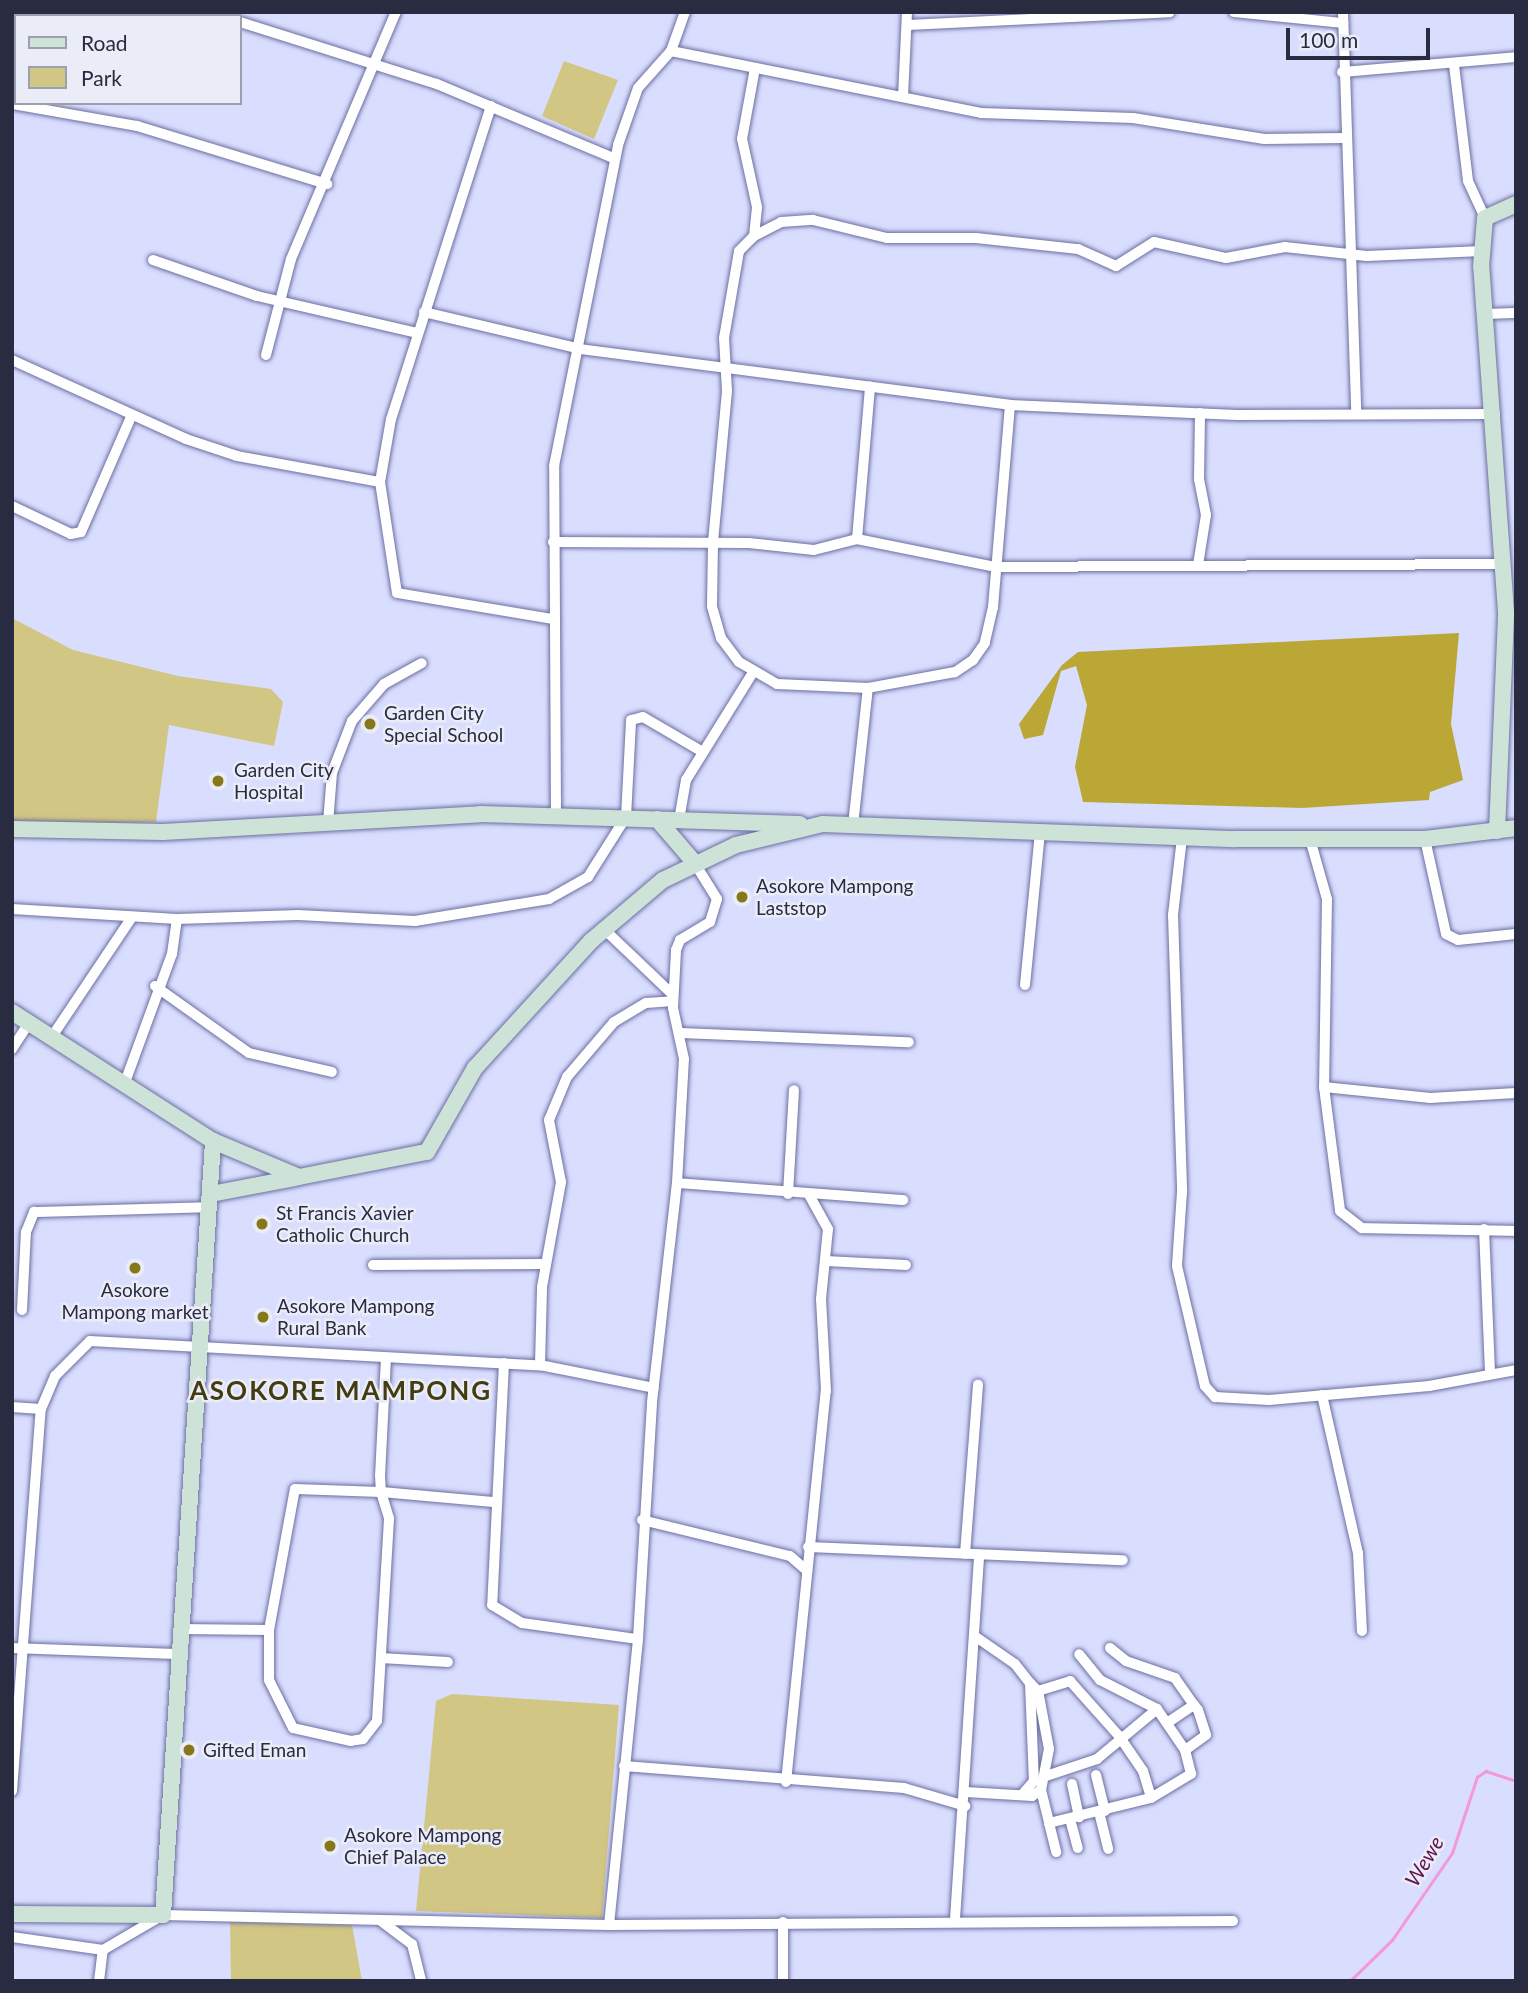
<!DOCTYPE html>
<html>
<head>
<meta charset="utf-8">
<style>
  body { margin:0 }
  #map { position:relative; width:1528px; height:1993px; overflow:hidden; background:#d9ddfe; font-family:Lato,sans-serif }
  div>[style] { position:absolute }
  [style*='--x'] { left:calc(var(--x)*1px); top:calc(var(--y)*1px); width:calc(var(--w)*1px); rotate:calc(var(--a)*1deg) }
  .green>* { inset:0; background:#d2c684 }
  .forest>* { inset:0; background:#baa735 }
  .stream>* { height:2.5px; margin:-1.25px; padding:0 1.25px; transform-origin:1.25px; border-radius:1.25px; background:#f399d7 }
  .roads { filter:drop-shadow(0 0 2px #6b6fa1) drop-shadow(0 0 2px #6b6fa1) }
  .street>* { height:10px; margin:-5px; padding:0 5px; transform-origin:5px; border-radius:5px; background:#fff }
  .secondary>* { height:16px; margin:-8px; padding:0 8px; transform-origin:8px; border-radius:8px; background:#cee3d8 }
  .dots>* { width:19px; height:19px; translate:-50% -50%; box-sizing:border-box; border:4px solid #eaecf7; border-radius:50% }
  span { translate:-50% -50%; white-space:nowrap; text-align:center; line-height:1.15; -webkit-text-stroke:5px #eaecf7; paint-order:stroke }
  .poi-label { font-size:19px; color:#292b40 }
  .left { translate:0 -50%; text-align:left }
  .water-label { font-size:21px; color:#62134f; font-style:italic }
  .district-label { font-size:26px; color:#433c12; font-weight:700; letter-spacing:2px }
  .frame { position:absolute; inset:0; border:14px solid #292b40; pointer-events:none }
  .legend { position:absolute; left:14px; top:14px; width:228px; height:91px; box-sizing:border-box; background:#eaecf7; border:2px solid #9d9fae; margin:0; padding:9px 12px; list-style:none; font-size:21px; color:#292b40 }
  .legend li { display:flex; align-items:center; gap:14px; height:35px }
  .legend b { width:35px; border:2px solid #9d9fae }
  .scale { position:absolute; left:1286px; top:28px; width:144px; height:32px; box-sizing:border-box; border:4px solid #292b40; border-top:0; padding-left:9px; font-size:21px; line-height:24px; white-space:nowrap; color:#292b40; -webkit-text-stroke:5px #eaecf7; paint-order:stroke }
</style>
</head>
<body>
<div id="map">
  <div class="green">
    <div style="clip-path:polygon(564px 61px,618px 80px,594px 139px,542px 116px)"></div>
    <div style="clip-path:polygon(12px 618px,73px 650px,178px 676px,271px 689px,283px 702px,274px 746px,169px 725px,156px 822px,12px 825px)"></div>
    <div style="clip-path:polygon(452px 1694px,619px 1705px,602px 1918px,416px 1911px,436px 1701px)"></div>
    <div style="clip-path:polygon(230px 1922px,352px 1925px,362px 1981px,231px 1981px)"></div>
  </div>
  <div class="forest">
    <div style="clip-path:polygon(1459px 633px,1451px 724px,1463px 780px,1430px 792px,1429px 800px,1302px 808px,1083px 802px,1075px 767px,1087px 705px,1076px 666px,1061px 671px,1043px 735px,1024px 739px,1019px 724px,1062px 665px,1078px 652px)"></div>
  </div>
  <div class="stream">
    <div style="--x:1350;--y:1981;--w:59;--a:-44.3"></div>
    <div style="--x:1392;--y:1940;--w:106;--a:-55.4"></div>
    <div style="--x:1452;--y:1853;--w:80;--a:-71.8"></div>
    <div style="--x:1477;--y:1777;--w:11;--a:-34"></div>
    <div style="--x:1486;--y:1771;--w:32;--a:18"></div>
  </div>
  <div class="roads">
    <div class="street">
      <div style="--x:204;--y:12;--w:13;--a:18"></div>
      <div style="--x:1234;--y:12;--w:110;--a:5.8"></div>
      <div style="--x:1343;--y:12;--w:401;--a:88.1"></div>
      <div style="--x:228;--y:16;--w:4;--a:-76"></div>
      <div style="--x:240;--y:22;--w:207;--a:17.5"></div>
      <div style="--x:437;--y:84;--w:193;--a:22.8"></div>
      <div style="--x:908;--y:25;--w:262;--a:-2.8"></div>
      <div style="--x:671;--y:51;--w:41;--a:-70.3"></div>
      <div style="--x:1454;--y:65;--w:117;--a:83.1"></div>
      <div style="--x:1468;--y:181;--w:41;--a:65.3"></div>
      <div style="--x:1342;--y:72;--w:175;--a:-4.9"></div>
      <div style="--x:903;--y:97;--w:85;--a:-87.3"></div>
      <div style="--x:12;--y:104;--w:127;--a:10"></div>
      <div style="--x:137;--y:126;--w:199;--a:17"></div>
      <div style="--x:491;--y:106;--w:329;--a:107.7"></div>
      <div style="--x:391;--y:419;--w:64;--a:99.9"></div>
      <div style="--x:380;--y:482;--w:112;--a:81.3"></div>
      <div style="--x:397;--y:593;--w:158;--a:9.5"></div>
      <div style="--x:754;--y:236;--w:29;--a:-84"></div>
      <div style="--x:757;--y:207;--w:70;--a:-102.4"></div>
      <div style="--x:742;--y:139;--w:72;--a:-79.6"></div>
      <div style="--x:153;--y:260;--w:110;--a:19.1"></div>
      <div style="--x:257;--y:296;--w:164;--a:13"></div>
      <div style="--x:424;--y:312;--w:160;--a:13.3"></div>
      <div style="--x:580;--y:349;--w:434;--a:7.4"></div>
      <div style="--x:1010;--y:405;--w:227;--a:2.5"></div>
      <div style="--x:1237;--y:415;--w:258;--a:-0.2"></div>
      <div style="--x:1484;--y:314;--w:32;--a:-2"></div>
      <div style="--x:266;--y:355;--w:99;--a:-75.4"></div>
      <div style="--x:291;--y:259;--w:268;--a:-67"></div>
      <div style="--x:12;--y:360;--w:191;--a:24.4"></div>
      <div style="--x:186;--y:439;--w:54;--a:18.4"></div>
      <div style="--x:237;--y:456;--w:145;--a:10.3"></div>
      <div style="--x:1010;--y:405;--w:203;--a:94.8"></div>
      <div style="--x:993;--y:607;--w:37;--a:103"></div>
      <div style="--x:985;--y:643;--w:21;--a:125"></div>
      <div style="--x:973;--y:660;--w:22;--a:146"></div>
      <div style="--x:955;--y:672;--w:88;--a:169.6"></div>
      <div style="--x:868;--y:688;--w:91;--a:-177.5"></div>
      <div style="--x:777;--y:684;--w:44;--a:-149.9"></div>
      <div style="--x:739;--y:662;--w:30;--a:-127"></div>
      <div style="--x:721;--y:638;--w:33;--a:-106"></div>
      <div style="--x:712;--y:606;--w:64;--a:-89.1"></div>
      <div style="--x:713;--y:542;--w:152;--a:-84.7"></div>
      <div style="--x:727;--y:391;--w:53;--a:-93.2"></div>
      <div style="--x:724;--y:338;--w:88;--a:-80.2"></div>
      <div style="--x:739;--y:251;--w:21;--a:-45"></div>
      <div style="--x:754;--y:236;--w:30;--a:-27"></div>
      <div style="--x:781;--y:222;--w:32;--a:-4"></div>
      <div style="--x:813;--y:220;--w:76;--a:13.7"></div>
      <div style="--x:887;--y:238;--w:89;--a:0"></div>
      <div style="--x:976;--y:238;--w:103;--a:6.2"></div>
      <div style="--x:1078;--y:249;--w:42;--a:24.1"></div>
      <div style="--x:1116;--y:266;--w:45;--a:-32.3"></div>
      <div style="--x:1154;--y:242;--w:74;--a:12.5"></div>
      <div style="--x:1226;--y:258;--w:60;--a:-10.6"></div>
      <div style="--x:1285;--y:247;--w:82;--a:6.3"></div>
      <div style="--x:1367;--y:256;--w:115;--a:-2.5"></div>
      <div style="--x:12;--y:506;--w:65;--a:25.4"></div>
      <div style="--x:71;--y:534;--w:10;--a:-11"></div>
      <div style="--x:81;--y:532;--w:125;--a:-66.5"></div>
      <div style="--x:857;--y:539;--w:153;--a:-85.1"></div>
      <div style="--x:553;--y:542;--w:196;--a:0.3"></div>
      <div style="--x:749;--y:543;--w:65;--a:6.1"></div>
      <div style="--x:814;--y:550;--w:44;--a:-14.3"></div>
      <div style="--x:857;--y:539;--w:142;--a:11.4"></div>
      <div style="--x:996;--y:567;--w:506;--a:-0.34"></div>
      <div style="--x:1198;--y:565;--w:51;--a:-80.9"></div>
      <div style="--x:1206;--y:515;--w:37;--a:-101"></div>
      <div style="--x:1199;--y:479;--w:66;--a:-89.1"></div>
      <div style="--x:556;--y:814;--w:348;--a:-90.3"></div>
      <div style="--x:554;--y:466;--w:327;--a:-78.7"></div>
      <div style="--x:618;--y:145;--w:60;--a:-70.7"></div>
      <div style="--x:638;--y:88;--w:50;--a:-48.3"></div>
      <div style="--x:671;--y:51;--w:316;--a:11.3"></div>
      <div style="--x:981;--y:113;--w:152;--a:1.9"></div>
      <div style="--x:1133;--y:118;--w:133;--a:9.1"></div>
      <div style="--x:1264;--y:139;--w:80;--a:-0.7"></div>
      <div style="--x:679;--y:820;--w:41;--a:-80.1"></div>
      <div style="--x:686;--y:780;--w:125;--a:-58.1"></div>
      <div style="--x:328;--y:823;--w:50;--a:-85.4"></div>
      <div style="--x:332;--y:773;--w:56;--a:-69"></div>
      <div style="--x:352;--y:721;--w:49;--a:-49.1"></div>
      <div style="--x:384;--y:684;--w:43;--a:-28.9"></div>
      <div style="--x:853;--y:825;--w:138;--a:-83.8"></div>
      <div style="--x:1182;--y:838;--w:78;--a:96.7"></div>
      <div style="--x:1173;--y:915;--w:277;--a:88.1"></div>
      <div style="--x:1182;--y:1192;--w:74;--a:93.9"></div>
      <div style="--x:1177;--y:1266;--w:123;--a:76.9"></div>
      <div style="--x:1205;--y:1386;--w:15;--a:48"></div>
      <div style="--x:1215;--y:1397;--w:54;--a:3.2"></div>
      <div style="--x:1269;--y:1400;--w:161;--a:-5"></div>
      <div style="--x:1429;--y:1386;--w:88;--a:-10.4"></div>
      <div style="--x:1310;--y:839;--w:62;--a:74.2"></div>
      <div style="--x:1327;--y:899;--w:188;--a:90.9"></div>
      <div style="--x:1324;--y:1087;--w:125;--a:82.6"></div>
      <div style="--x:1340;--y:1211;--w:28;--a:38"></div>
      <div style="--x:1362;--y:1228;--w:154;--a:1.1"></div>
      <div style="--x:1425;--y:839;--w:97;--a:77.5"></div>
      <div style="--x:1446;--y:934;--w:13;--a:27"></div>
      <div style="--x:1458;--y:940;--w:58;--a:-5.9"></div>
      <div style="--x:12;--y:909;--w:165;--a:3.5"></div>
      <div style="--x:177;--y:919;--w:121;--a:-1.9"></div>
      <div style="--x:298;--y:915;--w:117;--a:2.9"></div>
      <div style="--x:415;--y:921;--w:136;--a:-9.3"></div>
      <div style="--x:549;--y:899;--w:45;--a:-29.4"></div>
      <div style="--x:588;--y:877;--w:71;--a:-57.7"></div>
      <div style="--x:626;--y:817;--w:97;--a:-87"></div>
      <div style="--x:631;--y:720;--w:12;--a:-14"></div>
      <div style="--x:643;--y:717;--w:69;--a:30.3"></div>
      <div style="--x:605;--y:930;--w:94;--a:43.7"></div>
      <div style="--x:1025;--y:985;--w:153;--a:-84.4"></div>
      <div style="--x:155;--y:986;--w:115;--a:35.5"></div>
      <div style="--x:249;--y:1053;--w:85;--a:12.9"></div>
      <div style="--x:680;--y:1033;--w:229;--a:2.3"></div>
      <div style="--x:51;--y:1038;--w:146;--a:-56.2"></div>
      <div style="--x:12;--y:1049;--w:31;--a:-57"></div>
      <div style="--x:124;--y:1085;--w:140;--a:-69.9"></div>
      <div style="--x:172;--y:954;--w:35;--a:-82"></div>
      <div style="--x:1324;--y:1087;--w:107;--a:5.9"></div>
      <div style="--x:1430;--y:1098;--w:86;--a:-3.3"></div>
      <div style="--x:677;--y:1183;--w:227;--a:4.3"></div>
      <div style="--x:788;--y:1194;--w:104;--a:-86.7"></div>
      <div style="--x:1484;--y:1229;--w:144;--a:87.6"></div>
      <div style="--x:826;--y:1261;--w:80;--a:2.9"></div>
      <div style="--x:373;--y:1265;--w:172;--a:-0.3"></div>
      <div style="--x:22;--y:1310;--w:78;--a:-87.1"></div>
      <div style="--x:26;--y:1232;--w:22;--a:-68"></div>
      <div style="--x:34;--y:1212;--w:176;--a:-1.6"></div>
      <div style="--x:386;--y:1358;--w:117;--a:92.9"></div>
      <div style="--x:380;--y:1475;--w:17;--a:87"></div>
      <div style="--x:381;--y:1492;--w:28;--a:73"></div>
      <div style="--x:389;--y:1519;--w:202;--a:93.4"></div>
      <div style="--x:377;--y:1721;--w:23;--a:128"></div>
      <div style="--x:363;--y:1739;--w:12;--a:171"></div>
      <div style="--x:351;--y:1741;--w:59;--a:-167.4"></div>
      <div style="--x:293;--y:1728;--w:54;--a:-116.6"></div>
      <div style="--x:269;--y:1680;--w:50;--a:-90"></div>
      <div style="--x:269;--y:1630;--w:143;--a:-79.6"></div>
      <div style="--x:295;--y:1489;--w:86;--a:2"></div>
      <div style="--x:381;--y:1492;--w:113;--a:5.1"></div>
      <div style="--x:504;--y:1363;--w:242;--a:92.8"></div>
      <div style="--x:492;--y:1605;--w:35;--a:31"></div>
      <div style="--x:522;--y:1623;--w:117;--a:7.9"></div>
      <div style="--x:540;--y:1365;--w:78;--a:-88.5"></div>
      <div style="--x:542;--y:1287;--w:107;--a:-79.7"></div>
      <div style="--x:561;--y:1182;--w:63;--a:-101"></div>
      <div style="--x:549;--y:1120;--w:47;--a:-67.3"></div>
      <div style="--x:567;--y:1077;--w:72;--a:-49.5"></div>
      <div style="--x:614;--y:1022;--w:37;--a:-31"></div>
      <div style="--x:646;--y:1003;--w:27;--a:-4"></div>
      <div style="--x:1322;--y:1395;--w:162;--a:77.2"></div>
      <div style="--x:1358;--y:1553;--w:78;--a:87.1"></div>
      <div style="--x:12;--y:1407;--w:29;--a:4"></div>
      <div style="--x:642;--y:1520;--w:152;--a:13.7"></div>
      <div style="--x:790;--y:1556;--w:23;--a:41"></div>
      <div style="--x:808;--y:1547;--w:315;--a:2.4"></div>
      <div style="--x:965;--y:1554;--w:170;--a:-85.6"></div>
      <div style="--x:180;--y:1629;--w:89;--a:0.6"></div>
      <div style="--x:976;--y:1637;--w:47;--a:34.7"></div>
      <div style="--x:1015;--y:1664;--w:24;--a:52"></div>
      <div style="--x:1030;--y:1683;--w:98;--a:87.7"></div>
      <div style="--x:1034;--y:1781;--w:18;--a:131"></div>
      <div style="--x:12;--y:1648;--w:164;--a:2.1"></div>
      <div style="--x:1110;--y:1648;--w:21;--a:39"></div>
      <div style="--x:1126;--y:1661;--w:52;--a:19.1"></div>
      <div style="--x:1175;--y:1678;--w:33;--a:55"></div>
      <div style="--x:381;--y:1658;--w:67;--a:3.4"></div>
      <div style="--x:1038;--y:1691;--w:34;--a:-17"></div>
      <div style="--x:1070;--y:1681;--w:74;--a:48.3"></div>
      <div style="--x:1119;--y:1736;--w:42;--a:55.6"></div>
      <div style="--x:1143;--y:1771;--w:28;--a:73"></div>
      <div style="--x:1167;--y:1723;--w:32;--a:-34"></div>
      <div style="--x:1194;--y:1705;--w:6;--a:51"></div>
      <div style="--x:1198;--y:1710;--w:26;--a:72"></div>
      <div style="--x:1206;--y:1735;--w:26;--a:144"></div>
      <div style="--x:624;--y:1766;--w:281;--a:4.5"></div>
      <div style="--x:904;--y:1788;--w:64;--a:16.4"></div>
      <div style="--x:1096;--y:1775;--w:37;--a:76"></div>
      <div style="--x:1046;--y:1776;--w:54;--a:-18.4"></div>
      <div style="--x:1097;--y:1759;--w:78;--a:-39.8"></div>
      <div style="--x:786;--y:1782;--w:393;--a:-84.2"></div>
      <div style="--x:826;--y:1391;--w:92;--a:-93.1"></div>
      <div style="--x:821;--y:1299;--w:70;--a:-84.3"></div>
      <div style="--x:828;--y:1229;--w:39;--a:-119"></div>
      <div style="--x:1072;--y:1784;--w:34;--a:78"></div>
      <div style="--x:1041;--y:1790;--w:34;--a:76"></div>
      <div style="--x:1049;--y:1823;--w:105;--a:-13.8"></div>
      <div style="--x:1151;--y:1798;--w:47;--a:-31"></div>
      <div style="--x:1191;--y:1774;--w:25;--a:-104"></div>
      <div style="--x:1185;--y:1750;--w:50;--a:-124.3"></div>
      <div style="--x:1157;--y:1709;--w:64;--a:-153"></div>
      <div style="--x:1100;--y:1680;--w:33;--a:-129"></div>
      <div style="--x:12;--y:1791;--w:383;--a:-85.7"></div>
      <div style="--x:41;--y:1409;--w:36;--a:-67"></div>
      <div style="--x:55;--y:1376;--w:49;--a:-45"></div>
      <div style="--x:90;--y:1341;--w:451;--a:3.1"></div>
      <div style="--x:540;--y:1365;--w:116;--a:11.4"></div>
      <div style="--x:966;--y:1792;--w:66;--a:3.5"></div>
      <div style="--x:1032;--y:1796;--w:11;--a:-34"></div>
      <div style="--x:1041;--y:1790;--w:42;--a:-79"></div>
      <div style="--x:1049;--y:1749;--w:59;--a:-100.7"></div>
      <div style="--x:1038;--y:1691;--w:11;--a:-135"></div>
      <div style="--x:1099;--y:1812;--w:38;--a:76"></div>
      <div style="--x:1070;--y:1819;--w:30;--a:75"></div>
      <div style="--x:1049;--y:1823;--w:30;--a:76"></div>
      <div style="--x:955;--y:1919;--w:365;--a:-86.2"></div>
      <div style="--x:381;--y:1921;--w:39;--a:37"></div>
      <div style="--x:412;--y:1944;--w:38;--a:76"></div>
      <div style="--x:609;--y:1925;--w:287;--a:-84.2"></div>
      <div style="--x:638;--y:1639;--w:237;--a:-86.6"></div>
      <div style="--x:652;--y:1402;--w:220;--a:-83.5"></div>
      <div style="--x:677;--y:1183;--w:124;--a:-86.8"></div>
      <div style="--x:684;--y:1059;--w:52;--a:-102.2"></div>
      <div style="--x:673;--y:1008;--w:58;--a:-87"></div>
      <div style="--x:676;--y:950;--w:11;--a:-68"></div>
      <div style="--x:680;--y:940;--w:35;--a:-31"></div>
      <div style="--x:710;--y:922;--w:24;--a:-73"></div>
      <div style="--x:717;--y:899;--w:44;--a:-121.9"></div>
      <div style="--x:12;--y:1937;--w:92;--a:8.1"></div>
      <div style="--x:99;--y:1981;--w:31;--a:-83"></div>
      <div style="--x:103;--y:1950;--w:69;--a:-30.3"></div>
      <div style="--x:163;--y:1915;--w:446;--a:1.3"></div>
      <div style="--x:609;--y:1925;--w:624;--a:-0.37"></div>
      <div style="--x:783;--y:1981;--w:59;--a:-90"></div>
    </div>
    <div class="secondary">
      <div style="--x:657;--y:819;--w:57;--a:49.3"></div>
      <div style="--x:12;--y:829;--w:151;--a:1.1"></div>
      <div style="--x:163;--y:832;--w:318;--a:-3.2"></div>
      <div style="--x:480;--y:814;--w:320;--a:1.8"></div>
      <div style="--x:1497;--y:831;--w:219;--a:-87.6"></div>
      <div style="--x:1506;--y:612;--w:346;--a:-94.1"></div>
      <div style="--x:1481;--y:267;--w:49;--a:-85.3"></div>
      <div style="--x:1485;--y:218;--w:34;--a:-24"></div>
      <div style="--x:12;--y:1012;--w:239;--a:32.7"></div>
      <div style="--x:213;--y:1141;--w:93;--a:22.7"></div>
      <div style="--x:299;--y:1177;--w:130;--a:-11.1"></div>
      <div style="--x:427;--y:1152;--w:97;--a:-60.3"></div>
      <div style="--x:475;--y:1068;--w:172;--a:-47.6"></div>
      <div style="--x:591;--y:941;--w:94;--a:-40.3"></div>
      <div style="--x:663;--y:880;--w:81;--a:-25.6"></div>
      <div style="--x:736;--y:845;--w:89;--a:-13.6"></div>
      <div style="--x:823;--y:824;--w:413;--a:2.1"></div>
      <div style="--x:1236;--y:839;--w:189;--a:0"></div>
      <div style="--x:1425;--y:839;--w:92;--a:-6.9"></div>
      <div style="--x:211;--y:1194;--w:86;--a:-10.8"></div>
      <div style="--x:12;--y:1914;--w:151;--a:0.4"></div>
      <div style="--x:163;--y:1915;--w:776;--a:-86.3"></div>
    </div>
  </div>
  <div class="dots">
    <div style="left:370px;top:724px;background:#86771b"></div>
    <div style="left:218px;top:781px;background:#86771b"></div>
    <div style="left:742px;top:897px;background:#86771b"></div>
    <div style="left:262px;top:1224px;background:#86771b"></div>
    <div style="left:135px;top:1268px;background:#86771b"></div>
    <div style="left:263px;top:1317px;background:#86771b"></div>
    <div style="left:189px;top:1750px;background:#86771b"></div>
    <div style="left:330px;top:1846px;background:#86771b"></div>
  </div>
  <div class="poi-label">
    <span class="left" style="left:384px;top:724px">Garden City<br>Special School</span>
    <span class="left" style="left:234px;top:781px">Garden City<br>Hospital</span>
    <span class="left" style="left:756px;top:897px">Asokore Mampong<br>Laststop</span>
    <span class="left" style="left:276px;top:1224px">St Francis Xavier<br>Catholic Church</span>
    <span style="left:135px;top:1301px">Asokore<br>Mampong market</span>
    <span class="left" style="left:277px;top:1317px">Asokore Mampong<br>Rural Bank</span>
    <span class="left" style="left:203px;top:1750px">Gifted Eman</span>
    <span class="left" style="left:344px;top:1846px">Asokore Mampong<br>Chief Palace</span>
  </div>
  <div class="water-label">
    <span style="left:1424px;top:1861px;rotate:-59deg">Wewe</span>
  </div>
  <div class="district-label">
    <span style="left:341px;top:1391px">ASOKORE MAMPONG</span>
  </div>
  <div class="frame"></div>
  <ul class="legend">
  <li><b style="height:9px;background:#cee3d8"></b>Road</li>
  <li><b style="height:19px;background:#d2c684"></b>Park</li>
  </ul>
  <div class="scale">100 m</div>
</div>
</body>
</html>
